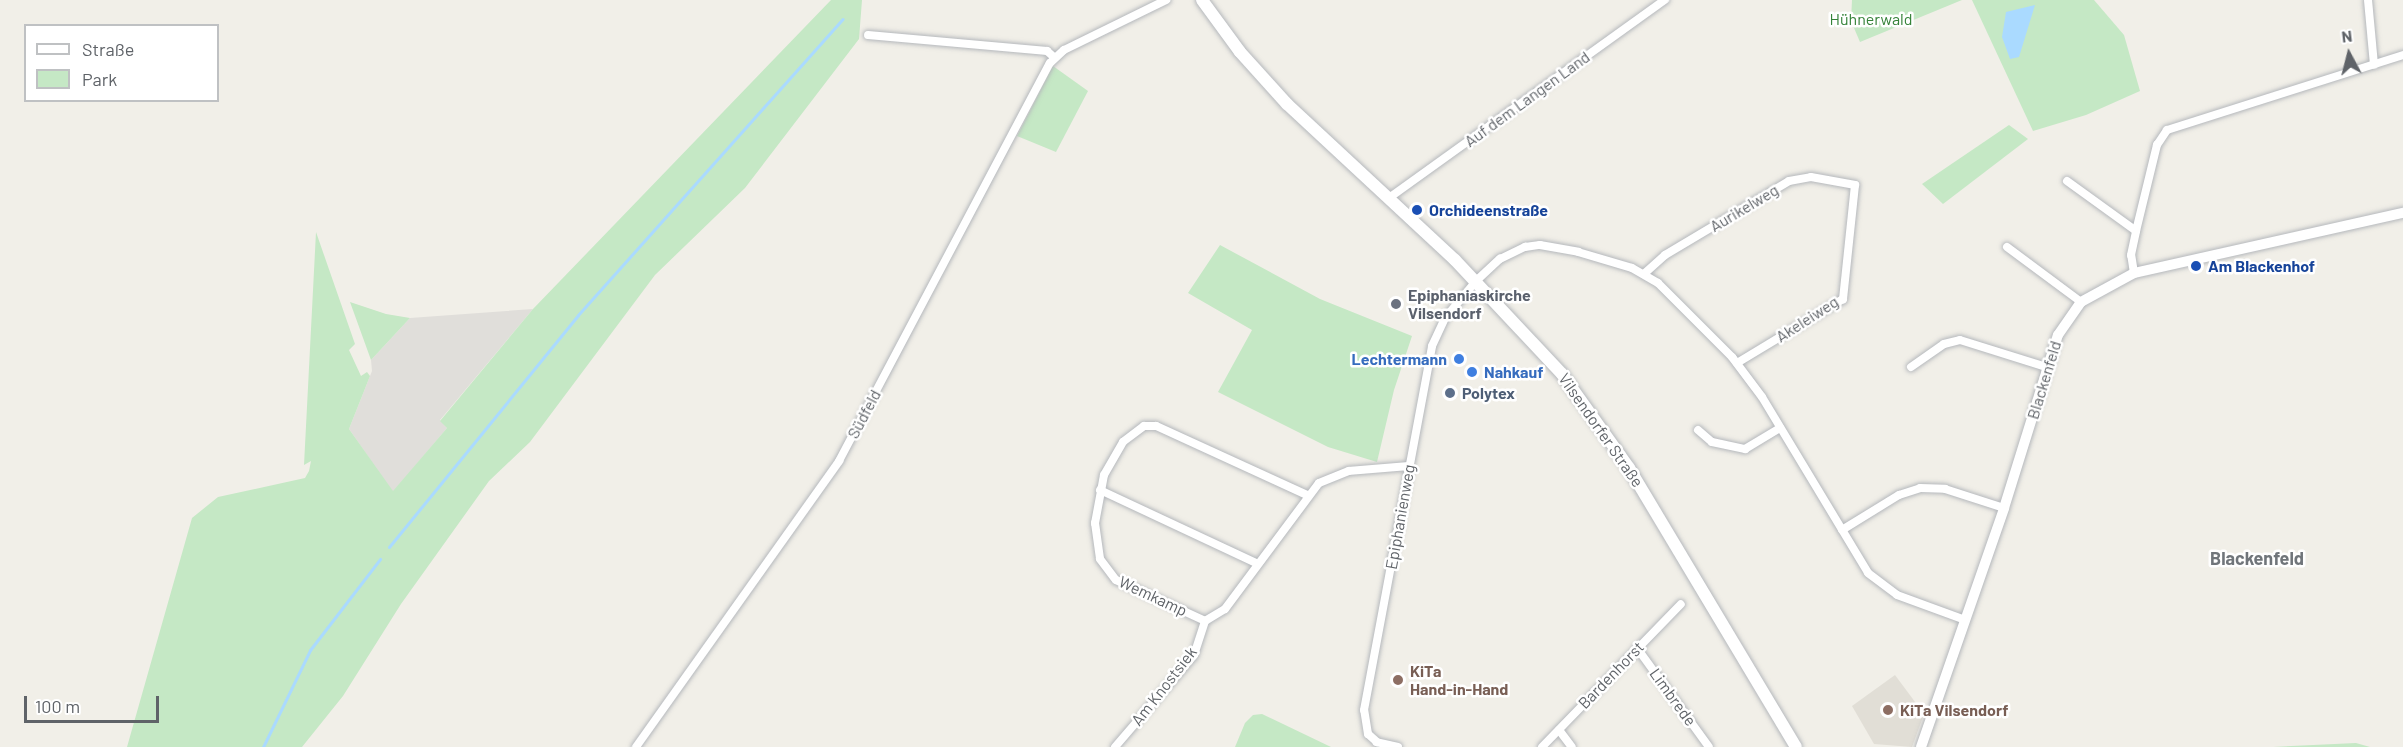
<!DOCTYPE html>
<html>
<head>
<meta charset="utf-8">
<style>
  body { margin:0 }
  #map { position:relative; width:2403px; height:747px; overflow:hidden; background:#f1efe8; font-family:Barlow,sans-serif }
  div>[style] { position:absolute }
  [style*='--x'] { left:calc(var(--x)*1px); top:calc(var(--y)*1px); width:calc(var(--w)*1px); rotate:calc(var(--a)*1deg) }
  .industrial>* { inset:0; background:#e0deda }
  .education>* { inset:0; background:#e1ded6 }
  .green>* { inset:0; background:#c5e8c5 }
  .water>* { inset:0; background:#aadaff }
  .stream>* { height:3px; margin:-1.5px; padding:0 1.5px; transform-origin:1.5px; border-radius:1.5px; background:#aadaff }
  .roads { filter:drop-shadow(0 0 2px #b5b8bc) drop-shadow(0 0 2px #b5b8bc) }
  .minor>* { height:8px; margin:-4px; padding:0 4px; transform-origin:4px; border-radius:4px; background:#fff }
  .tertiary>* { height:10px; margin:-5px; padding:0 5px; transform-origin:5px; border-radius:5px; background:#fff }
  .secondary>* { height:12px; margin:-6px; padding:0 6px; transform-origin:6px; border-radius:6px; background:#fff }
  .dots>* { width:16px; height:16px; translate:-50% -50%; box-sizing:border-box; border:3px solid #fff; border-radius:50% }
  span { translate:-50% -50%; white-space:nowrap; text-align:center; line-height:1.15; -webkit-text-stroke:5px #fff; paint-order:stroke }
  .park-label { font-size:16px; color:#348238 }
  .street-label { font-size:16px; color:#5f6368 }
  .transit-label { font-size:16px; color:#164399; font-weight:700 }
  .left { translate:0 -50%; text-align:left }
  .worship-label { font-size:16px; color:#5b616d; font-weight:700 }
  .shop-label { font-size:16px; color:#366cbe; font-weight:700 }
  .right { translate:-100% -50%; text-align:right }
  .service-label { font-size:16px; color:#4e5e75; font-weight:700 }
  .education-label { font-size:16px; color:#785e54; font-weight:700 }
  .neighbourhood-label { font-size:18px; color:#70757a; font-weight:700 }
  .legend { position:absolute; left:24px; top:24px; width:195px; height:78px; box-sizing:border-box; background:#fff; border:2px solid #bfc1c3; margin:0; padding:8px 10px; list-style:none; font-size:18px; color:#5f6368 }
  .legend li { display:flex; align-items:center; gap:12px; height:30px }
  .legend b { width:30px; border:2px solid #bfc1c3 }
  .north { position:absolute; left:2319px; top:24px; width:60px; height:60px; -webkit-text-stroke:4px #fff; paint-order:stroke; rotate:353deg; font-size:16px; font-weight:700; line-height:24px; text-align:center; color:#5f6368 }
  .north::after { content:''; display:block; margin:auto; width:21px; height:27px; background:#5f6368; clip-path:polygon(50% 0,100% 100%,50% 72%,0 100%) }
  .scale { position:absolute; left:24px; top:696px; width:135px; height:27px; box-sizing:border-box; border:3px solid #5f6368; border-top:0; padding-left:8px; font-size:18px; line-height:21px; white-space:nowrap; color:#5f6368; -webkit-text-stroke:4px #fff; paint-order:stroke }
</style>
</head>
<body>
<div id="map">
  <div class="industrial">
    <div style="clip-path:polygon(533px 309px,440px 420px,447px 428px,393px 492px,349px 429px,372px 371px,371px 360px,410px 318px)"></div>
  </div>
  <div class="education">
    <div style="clip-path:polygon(1895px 675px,1924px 714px,1912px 747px,1874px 744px,1852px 706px)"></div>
  </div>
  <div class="green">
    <div style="clip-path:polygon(831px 0,862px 0,859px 39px,745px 188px,655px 275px,530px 442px,489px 481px,401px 604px,343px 696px,302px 747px,127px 747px,192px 518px,218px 497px,305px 478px,309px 471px,311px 461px,304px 465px,316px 232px,355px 344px,349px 350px,361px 376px,367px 372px,370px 376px,349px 429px,393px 491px,447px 428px,440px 421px,533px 309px)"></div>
    <div style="clip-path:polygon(1852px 0,1962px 0,1860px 42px,1851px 21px)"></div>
    <div style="clip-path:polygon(1972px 0,2094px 0,2124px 35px,2140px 91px,2086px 115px,2033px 131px)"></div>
    <div style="clip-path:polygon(1053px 66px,1088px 91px,1056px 152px,1017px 136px)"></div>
    <div style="clip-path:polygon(2009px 125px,2028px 139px,1943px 204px,1922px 184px)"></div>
    <div style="clip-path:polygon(1220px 245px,1320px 299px,1412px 336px,1394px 390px,1377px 462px,1328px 447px,1218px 392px,1252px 330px,1188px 293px)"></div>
    <div style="clip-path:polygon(350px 302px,386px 314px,410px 318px,371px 360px)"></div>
    <div style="clip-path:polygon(1262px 714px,1331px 747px,1235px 747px,1245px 723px,1253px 715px)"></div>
    <div style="clip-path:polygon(2356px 743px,2370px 747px,2265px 747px,2273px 747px)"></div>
  </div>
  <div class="water">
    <div style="clip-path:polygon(2035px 5px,2019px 57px,2010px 59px,2002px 37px,2006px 12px)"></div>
  </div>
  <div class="stream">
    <div style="--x:389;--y:547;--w:299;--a:-50.8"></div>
    <div style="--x:578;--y:315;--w:397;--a:-48.2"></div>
    <div style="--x:263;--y:747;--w:108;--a:-64.1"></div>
    <div style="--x:310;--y:650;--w:115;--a:-52.4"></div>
  </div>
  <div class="roads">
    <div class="minor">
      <div style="--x:2368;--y:0;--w:65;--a:84.7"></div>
      <div style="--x:868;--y:35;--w:180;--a:5.1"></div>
      <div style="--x:1047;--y:51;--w:9;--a:41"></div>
      <div style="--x:2067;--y:181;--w:85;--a:35.9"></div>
      <div style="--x:1389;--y:198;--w:340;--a:-35.7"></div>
      <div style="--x:2007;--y:247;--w:92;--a:36.6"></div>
      <div style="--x:1645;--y:273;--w:27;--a:-42"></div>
      <div style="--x:1665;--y:255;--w:144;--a:-30.8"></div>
      <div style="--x:1789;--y:181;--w:22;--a:-10"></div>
      <div style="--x:1811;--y:177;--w:45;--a:10.3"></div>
      <div style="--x:1855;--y:185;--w:115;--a:96"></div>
      <div style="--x:1843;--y:299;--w:124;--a:148.9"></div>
      <div style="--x:2134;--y:273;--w:18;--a:-99"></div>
      <div style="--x:2131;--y:255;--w:25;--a:-78"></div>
      <div style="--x:2136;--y:231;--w:89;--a:-76.3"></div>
      <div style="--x:2157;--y:145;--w:18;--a:-56"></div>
      <div style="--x:2167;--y:130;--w:248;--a:-17.6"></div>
      <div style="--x:1911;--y:367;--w:40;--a:-34.9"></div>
      <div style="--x:1944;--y:344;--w:16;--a:-14"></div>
      <div style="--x:1960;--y:340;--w:90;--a:17.4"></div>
      <div style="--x:1698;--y:430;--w:18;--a:41"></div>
      <div style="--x:1712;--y:442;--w:34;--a:12"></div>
      <div style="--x:1745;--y:449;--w:41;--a:-31"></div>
      <div style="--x:1100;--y:490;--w:172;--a:25.1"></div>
      <div style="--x:1307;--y:495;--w:166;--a:-155.4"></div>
      <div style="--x:1156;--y:426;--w:12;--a:180"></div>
      <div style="--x:1144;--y:426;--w:26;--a:143"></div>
      <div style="--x:1123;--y:442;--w:38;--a:120"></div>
      <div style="--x:1104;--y:475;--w:49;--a:100.6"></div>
      <div style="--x:1095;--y:523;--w:36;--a:82"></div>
      <div style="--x:1100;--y:559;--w:26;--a:53"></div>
      <div style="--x:1116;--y:580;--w:98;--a:24.7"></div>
      <div style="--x:1205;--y:621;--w:23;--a:-31"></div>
      <div style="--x:1225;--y:609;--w:157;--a:-53.3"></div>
      <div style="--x:1319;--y:483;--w:32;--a:-22"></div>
      <div style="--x:1349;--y:471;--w:59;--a:-4.8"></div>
      <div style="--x:1842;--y:530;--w:67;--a:-31.6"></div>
      <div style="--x:1899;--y:495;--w:22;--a:-18"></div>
      <div style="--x:1920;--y:488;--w:25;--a:2"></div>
      <div style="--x:1945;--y:489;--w:62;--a:17.9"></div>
      <div style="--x:1637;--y:648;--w:122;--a:54"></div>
      <div style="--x:1559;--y:730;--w:21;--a:53"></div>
      <div style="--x:636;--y:747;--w:351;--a:-54.6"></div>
      <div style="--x:839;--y:461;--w:450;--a:-62.1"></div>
      <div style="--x:1050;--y:63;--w:19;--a:-43"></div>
      <div style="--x:1064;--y:50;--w:114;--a:-26.1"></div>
      <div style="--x:1115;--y:747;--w:121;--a:-49.3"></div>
      <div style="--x:1194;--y:655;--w:36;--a:-72"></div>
      <div style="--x:1398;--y:747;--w:22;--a:-167"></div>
      <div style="--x:1377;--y:742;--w:12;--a:-138"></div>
      <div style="--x:1368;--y:734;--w:24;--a:-99"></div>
      <div style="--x:1364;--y:710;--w:370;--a:-79.4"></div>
      <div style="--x:1432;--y:346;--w:31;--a:-65"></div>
      <div style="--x:1445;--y:318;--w:48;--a:-50"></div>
      <div style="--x:1476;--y:281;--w:33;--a:-43"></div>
      <div style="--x:1500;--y:259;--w:28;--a:-26"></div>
      <div style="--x:1525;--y:247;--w:15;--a:-8"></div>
      <div style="--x:1540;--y:245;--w:39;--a:10"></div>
      <div style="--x:1578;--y:252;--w:56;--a:16.5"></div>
      <div style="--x:1632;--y:268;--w:30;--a:30"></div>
      <div style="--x:1658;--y:283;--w:105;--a:45"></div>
      <div style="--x:1732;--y:357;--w:50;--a:53.1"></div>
      <div style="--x:1762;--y:397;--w:205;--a:58.9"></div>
      <div style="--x:1868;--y:573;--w:36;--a:37"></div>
      <div style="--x:1897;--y:595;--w:72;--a:20.2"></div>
      <div style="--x:1542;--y:747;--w:199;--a:-45.8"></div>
    </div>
    <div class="tertiary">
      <div style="--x:1921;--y:747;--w:253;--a:-70.8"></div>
      <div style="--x:2004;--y:508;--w:181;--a:-72.7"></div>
      <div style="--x:2058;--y:335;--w:40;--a:-55.1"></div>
      <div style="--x:2081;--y:302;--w:60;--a:-28.7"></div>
      <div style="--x:2134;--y:273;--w:276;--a:-12.6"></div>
    </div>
    <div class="secondary">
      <div style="--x:1202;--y:0;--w:64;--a:53.8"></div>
      <div style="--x:1240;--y:52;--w:70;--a:47.9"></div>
      <div style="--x:1287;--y:104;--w:229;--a:42.9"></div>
      <div style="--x:1455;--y:260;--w:156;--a:46.8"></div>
      <div style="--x:1562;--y:374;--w:115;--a:54.5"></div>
      <div style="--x:1629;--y:468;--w:325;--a:59.1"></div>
    </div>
  </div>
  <div class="dots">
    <div style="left:1417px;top:210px;background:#1a4fb4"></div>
    <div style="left:2196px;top:266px;background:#1a4fb4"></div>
    <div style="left:1396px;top:304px;background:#6b7280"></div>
    <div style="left:1459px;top:359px;background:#3f7fe0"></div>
    <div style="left:1472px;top:372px;background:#3f7fe0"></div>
    <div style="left:1450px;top:393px;background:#5c6f8a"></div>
    <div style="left:1398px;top:680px;background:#8d6e63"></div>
    <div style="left:1888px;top:710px;background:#8d6e63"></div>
  </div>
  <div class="park-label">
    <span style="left:1871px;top:19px">Hühnerwald</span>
  </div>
  <div class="street-label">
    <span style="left:1527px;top:99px;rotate:-36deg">Auf dem Langen Land</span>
    <span style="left:1744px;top:208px;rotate:-31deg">Aurikelweg</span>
    <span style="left:1807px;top:319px;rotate:-33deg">Akeleiweg</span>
    <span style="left:2044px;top:380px;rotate:-73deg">Blackenfeld</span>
    <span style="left:864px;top:414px;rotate:-62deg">Südfeld</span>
    <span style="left:1601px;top:430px;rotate:55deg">Vilsendorfer Straße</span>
    <span style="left:1400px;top:517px;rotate:-80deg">Epiphanienweg</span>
    <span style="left:1153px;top:596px;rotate:25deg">Wemkamp</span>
    <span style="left:1611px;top:675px;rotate:-46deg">Bardenhorst</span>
    <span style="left:1164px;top:686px;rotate:-52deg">Am Knostsiek</span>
    <span style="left:1673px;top:697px;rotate:54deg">Limbrede</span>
  </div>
  <div class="transit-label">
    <span class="left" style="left:1429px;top:210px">Orchideenstraße</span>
    <span class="left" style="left:2208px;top:266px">Am Blackenhof</span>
  </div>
  <div class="worship-label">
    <span class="left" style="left:1408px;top:304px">Epiphaniaskirche<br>Vilsendorf</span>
  </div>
  <div class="shop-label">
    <span class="right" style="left:1447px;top:359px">Lechtermann</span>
    <span class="left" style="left:1484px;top:372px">Nahkauf</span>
  </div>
  <div class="service-label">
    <span class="left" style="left:1462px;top:393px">Polytex</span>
  </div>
  <div class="education-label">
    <span class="left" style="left:1410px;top:680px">KiTa<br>Hand-in-Hand</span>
    <span class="left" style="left:1900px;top:710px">KiTa Vilsendorf</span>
  </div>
  <div class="neighbourhood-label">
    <span style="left:2257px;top:558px">Blackenfeld</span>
  </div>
  <ul class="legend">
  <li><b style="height:8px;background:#fff"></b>Straße</li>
  <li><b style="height:16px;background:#c5e8c5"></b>Park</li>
  </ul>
  <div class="north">N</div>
  <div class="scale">100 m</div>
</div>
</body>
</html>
